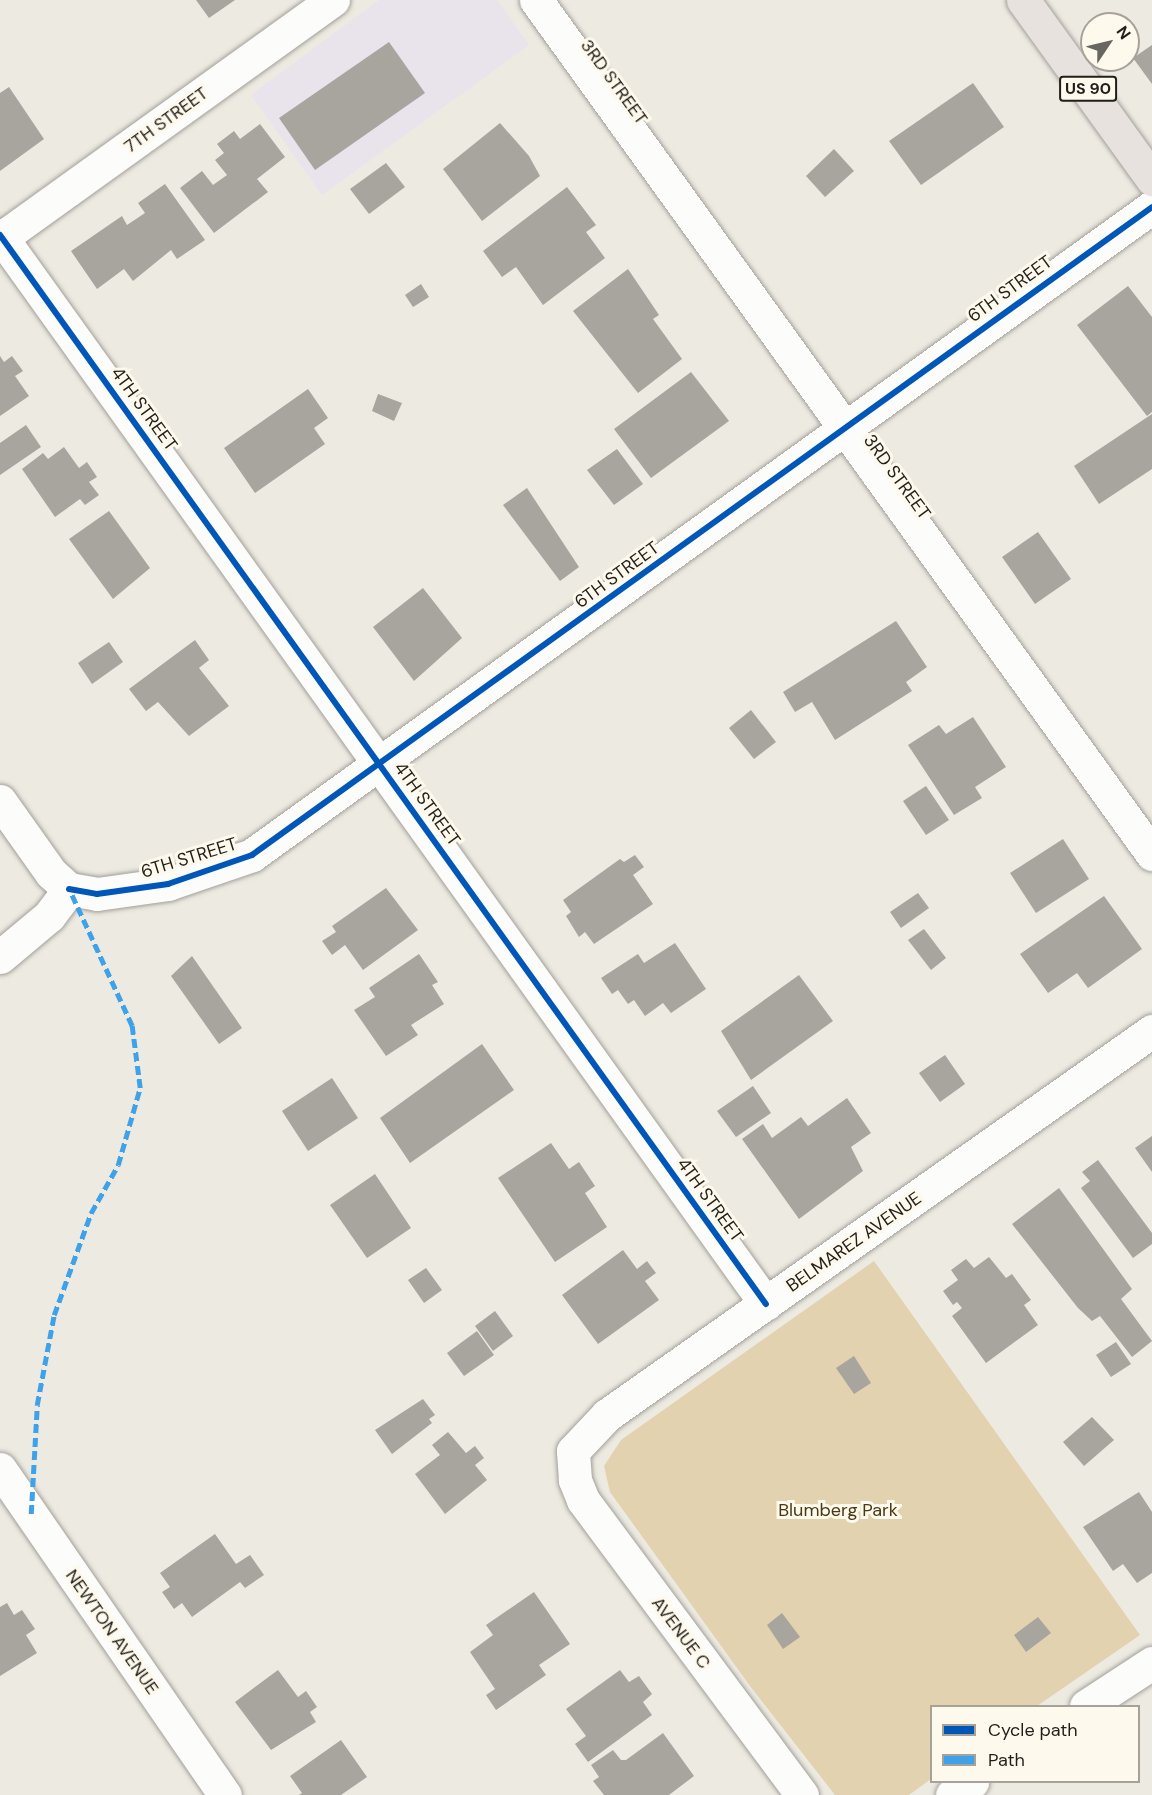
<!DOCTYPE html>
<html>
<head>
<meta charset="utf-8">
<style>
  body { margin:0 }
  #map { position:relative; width:1152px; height:1795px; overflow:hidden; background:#edeae2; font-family:"DM Sans",sans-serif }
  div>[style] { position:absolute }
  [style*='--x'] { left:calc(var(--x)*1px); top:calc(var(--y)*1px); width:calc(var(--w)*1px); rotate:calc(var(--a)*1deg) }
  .industrial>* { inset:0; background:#e9e3ec }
  .green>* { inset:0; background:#e2d2b0 }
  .building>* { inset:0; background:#a7a59e }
  .roads { filter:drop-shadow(0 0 2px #a3a09a) drop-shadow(0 0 2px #a3a09a) }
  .minor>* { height:33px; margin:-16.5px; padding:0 16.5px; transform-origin:16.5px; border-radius:16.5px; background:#fcfcfb }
  .primary>* { height:33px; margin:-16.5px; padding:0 16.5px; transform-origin:16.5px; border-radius:16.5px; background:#e7e2de }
  .quiet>* { height:4.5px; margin-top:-2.25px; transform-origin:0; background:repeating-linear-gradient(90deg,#3ea2ea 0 9px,transparent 0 13.5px) }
  .cycleway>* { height:6px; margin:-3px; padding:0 3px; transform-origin:3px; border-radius:3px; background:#0057b8 }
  span { translate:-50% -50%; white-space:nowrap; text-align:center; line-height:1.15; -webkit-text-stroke:6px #fef9ed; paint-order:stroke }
  .shield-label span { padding:2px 4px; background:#fef9ed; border:2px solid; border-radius:4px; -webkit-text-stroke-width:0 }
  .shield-label { font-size:16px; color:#211f1a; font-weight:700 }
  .street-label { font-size:18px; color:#211f1a }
  .park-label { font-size:18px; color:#493913 }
  .legend { position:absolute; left:930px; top:1705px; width:210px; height:78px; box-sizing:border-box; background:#fef9ed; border:2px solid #a6a299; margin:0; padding:8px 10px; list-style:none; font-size:18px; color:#211f1a }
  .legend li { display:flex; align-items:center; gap:12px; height:30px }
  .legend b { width:30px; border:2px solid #a6a299 }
  .north { position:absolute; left:1080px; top:12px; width:60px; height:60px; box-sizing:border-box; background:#fef9ed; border:2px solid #a6a299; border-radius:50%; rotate:55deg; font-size:16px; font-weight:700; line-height:24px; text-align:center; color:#211f1a }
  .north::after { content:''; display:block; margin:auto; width:21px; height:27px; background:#686660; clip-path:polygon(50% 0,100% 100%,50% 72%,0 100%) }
</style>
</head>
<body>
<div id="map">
  <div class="industrial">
    <div style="clip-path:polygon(379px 0,497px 0,529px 45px,322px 195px,251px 95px)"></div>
  </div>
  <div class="green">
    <div style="clip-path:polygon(874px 1261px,1140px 1635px,1037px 1706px,932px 1706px,931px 1779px,909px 1795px,835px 1795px,750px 1686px,610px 1492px,604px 1466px,621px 1440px)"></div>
  </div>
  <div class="building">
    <div style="clip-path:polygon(196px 0,235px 0,209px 18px)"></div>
    <div style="clip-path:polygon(389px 42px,425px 93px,315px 170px,279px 118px)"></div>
    <div style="clip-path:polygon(1152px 45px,1152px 84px,1133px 58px)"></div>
    <div style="clip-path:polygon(973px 83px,1004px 127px,921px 185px,889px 141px)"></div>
    <div style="clip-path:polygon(9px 87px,44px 139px,0 171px,0 93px)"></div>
    <div style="clip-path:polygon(500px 123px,529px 156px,540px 176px,482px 221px,443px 169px)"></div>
    <div style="clip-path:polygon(260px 124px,285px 157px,257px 179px,268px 192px,214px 233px,180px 188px,202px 171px,213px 185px,227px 175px,215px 160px,224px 153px,217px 144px,234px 131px,240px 139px)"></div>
    <div style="clip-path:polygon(834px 149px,854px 171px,825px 197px,806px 176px)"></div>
    <div style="clip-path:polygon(386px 163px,405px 187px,369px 214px,350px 189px)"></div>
    <div style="clip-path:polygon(165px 184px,205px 240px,177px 259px,171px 250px,133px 281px,124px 269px,97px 289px,71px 251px,122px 216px,127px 225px,145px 213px,138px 203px)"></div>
    <div style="clip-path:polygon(567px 187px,596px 225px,586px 232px,605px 258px,543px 305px,516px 267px,502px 277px,483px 251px)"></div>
    <div style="clip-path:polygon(628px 269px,659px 315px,653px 319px,682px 359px,638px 393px,573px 311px)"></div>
    <div style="clip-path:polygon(421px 284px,429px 297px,413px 307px,405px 295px)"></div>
    <div style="clip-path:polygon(1128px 286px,1152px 317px,1152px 412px,1147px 416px,1077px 325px)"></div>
    <div style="clip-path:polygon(0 356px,4px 362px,12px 356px,23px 371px,15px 376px,29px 396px,0 416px)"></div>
    <div style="clip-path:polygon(691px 372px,729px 421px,651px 478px,614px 429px)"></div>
    <div style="clip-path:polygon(308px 389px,328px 418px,314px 428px,325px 444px,255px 493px,224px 448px)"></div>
    <div style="clip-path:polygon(378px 394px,402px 403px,394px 421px,372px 411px)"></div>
    <div style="clip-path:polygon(1152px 414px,1152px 469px,1099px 504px,1074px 466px)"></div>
    <div style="clip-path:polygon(26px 425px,41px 447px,0 475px,0 443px)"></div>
    <div style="clip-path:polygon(64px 447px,79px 468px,87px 462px,97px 477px,89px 482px,99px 495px,85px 505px,80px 499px,55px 517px,22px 469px,43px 453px,48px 459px)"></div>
    <div style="clip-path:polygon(617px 449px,643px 484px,614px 505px,587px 470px)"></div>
    <div style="clip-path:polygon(527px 488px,579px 567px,560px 581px,503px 505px)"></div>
    <div style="clip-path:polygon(109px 511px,150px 568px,113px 599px,69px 539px)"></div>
    <div style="clip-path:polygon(1038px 532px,1071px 579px,1035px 604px,1002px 557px)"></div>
    <div style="clip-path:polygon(423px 588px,462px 638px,414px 681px,373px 627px)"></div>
    <div style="clip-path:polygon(896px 621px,927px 667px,906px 682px,912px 691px,835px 740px,812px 702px,795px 712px,783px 692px)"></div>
    <div style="clip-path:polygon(195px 640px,209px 660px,199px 668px,229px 706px,189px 736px,158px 702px,146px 711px,129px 689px)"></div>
    <div style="clip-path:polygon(109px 642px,123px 662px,92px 684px,78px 663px)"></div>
    <div style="clip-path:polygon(751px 710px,776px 742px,754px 759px,729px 728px)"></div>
    <div style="clip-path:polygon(973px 717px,1006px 767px,975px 787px,982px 798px,954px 815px,908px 745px,939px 725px,946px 734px)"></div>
    <div style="clip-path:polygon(926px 786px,949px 820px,926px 835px,903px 801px)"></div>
    <div style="clip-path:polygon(1063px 839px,1089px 879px,1036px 913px,1010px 873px)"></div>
    <div style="clip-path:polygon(635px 855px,644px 867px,633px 875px,653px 904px,594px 944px,585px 932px,579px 937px,566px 916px,571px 912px,563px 900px,620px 859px,624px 862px)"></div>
    <div style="clip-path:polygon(386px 888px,418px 930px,363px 970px,345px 945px,332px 955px,322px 941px,336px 932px,332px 926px)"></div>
    <div style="clip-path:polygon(918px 893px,929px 908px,901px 928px,890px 912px)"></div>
    <div style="clip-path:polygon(1104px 896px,1142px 949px,1088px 988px,1077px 973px,1048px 993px,1020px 954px)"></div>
    <div style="clip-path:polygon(924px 929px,946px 958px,931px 970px,908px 940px)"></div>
    <div style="clip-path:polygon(675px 943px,706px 989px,671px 1013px,663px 1003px,645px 1016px,634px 1000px,628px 1004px,618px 990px,612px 994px,601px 978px,638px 954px,644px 963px)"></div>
    <div style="clip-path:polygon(419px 954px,438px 982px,432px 985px,444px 1004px,411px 1025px,418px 1035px,386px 1056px,354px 1010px,375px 997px,369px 988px)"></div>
    <div style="clip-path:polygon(192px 956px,242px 1028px,219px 1044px,171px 976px)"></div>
    <div style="clip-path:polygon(799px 975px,833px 1021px,751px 1080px,721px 1031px)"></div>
    <div style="clip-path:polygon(482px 1044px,514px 1090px,410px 1163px,380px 1118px)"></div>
    <div style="clip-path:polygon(945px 1055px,965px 1084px,940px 1102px,919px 1073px)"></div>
    <div style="clip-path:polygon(332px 1078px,358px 1118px,308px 1151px,282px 1111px)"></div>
    <div style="clip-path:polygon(753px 1086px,771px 1113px,736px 1137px,717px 1111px)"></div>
    <div style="clip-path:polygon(847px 1098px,871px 1133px,851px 1147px,863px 1171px,799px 1219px,742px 1139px,763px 1124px,772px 1138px,801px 1117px,808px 1126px)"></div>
    <div style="clip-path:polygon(1152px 1136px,1152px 1172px,1135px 1148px)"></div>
    <div style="clip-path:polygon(551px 1143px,569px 1169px,579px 1162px,595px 1186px,585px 1193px,607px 1227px,555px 1262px,498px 1178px)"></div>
    <div style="clip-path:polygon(1098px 1160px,1152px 1233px,1152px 1244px,1133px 1258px,1081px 1188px,1090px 1181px,1082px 1172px)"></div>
    <div style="clip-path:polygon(375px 1174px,411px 1228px,367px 1258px,330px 1205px)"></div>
    <div style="clip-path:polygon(1059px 1188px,1132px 1289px,1121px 1299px,1152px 1341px,1132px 1357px,1100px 1316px,1092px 1321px,1078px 1308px,1012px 1224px)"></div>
    <div style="clip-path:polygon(623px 1250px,637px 1269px,647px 1261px,656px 1273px,645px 1281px,659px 1300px,598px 1344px,562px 1295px)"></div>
    <div style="clip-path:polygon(989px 1257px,1006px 1278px,1012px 1274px,1031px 1300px,1024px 1305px,1038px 1325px,986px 1363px,952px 1316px,962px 1308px,957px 1302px,953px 1305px,943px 1291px,958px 1280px,951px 1270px,966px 1259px,974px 1268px)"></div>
    <div style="clip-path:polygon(426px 1268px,442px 1290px,424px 1303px,408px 1280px)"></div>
    <div style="clip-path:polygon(495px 1311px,513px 1336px,493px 1351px,475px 1326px)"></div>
    <div style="clip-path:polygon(477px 1331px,494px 1355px,464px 1376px,447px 1353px)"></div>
    <div style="clip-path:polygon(1116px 1342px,1131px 1364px,1111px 1377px,1096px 1355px)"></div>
    <div style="clip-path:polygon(854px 1356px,871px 1383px,854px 1394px,836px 1368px)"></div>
    <div style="clip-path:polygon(423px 1399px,435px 1415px,429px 1419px,432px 1423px,392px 1454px,375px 1430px)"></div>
    <div style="clip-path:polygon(1092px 1417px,1114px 1440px,1084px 1466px,1063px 1442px)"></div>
    <div style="clip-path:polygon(448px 1432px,466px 1453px,475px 1446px,484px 1458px,475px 1465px,487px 1480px,445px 1514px,415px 1474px,440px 1455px,432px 1445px)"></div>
    <div style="clip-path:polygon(1139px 1492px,1152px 1512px,1152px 1573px,1137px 1583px,1123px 1564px,1113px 1571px,1083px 1527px)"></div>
    <div style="clip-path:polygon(215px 1534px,236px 1564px,250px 1555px,264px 1575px,245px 1588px,240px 1582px,192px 1617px,182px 1603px,174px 1609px,162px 1592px,170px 1587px,160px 1573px)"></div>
    <div style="clip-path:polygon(534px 1592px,570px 1644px,539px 1665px,546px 1675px,496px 1710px,486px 1695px,495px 1689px,470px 1652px,493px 1635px,486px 1625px)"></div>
    <div style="clip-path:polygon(7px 1603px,14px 1615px,22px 1610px,35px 1629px,26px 1635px,37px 1653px,0 1676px,0 1607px)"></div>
    <div style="clip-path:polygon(782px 1613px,800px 1637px,783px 1649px,767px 1625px)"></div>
    <div style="clip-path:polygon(1038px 1617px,1051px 1633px,1026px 1652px,1014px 1635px)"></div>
    <div style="clip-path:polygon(278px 1670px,298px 1697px,306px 1691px,317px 1707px,310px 1712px,316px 1722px,271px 1750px,235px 1702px)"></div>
    <div style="clip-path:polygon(620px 1670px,629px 1682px,639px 1676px,652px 1694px,643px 1702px,652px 1715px,588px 1762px,575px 1744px,586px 1736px,566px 1709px)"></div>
    <div style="clip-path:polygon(663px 1733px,694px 1776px,669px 1795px,604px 1795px,593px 1781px,599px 1777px,591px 1765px,613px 1750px,621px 1760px,626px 1760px)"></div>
    <div style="clip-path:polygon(341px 1740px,367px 1777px,341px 1795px,299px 1795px,302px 1793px,290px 1776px)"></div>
  </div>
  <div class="roads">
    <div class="minor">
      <div style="--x:536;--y:0;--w:1053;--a:54.2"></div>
      <div style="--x:0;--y:235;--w:1315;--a:54.38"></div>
      <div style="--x:0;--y:239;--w:410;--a:-35.7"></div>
      <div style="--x:0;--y:801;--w:88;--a:54.7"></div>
      <div style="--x:51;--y:873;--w:24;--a:42"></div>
      <div style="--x:69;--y:889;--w:28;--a:10"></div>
      <div style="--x:97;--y:894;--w:72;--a:-8"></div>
      <div style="--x:168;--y:884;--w:89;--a:-19"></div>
      <div style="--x:252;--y:855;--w:1109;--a:-35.75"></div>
      <div style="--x:0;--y:957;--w:64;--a:-39.9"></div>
      <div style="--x:49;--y:916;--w:34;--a:-53"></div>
      <div style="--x:0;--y:1469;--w:396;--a:55.4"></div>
      <div style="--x:1086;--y:1706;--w:79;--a:-33.1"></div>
      <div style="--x:802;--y:1795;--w:367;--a:-126.6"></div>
      <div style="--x:583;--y:1500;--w:22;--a:-112"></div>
      <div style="--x:575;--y:1480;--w:29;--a:-94"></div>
      <div style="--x:573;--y:1451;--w:50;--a:-46.6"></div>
      <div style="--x:607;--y:1415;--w:667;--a:-35.17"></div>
      <div style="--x:952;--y:1795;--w:24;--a:-33"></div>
    </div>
    <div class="primary">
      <div style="--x:1023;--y:0;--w:221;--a:54.2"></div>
    </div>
  </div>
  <div class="quiet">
    <div style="--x:31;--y:1514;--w:109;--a:-86.8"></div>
    <div style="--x:37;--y:1405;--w:92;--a:-79.3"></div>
    <div style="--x:54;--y:1315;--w:109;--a:-70.1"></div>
    <div style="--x:91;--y:1213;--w:55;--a:-60.6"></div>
    <div style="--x:118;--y:1165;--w:80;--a:-74.1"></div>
    <div style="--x:140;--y:1088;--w:63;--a:-97.4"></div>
    <div style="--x:132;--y:1026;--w:151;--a:-114.7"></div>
  </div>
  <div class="cycleway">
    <div style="--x:0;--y:235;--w:1315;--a:54.38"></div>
    <div style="--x:69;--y:889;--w:28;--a:10"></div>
    <div style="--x:97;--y:894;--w:72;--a:-8"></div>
    <div style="--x:168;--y:884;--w:89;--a:-19"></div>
    <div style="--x:252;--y:855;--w:1109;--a:-35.75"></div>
  </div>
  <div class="shield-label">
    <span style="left:1088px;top:89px">US 90</span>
  </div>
  <div class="street-label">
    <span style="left:614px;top:82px;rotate:54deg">3RD STREET</span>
    <span style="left:166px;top:120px;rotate:-36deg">7TH STREET</span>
    <span style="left:1010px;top:289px;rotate:-36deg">6TH STREET</span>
    <span style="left:144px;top:409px;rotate:54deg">4TH STREET</span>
    <span style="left:897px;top:477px;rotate:54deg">3RD STREET</span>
    <span style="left:617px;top:575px;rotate:-36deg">6TH STREET</span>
    <span style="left:427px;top:804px;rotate:54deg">4TH STREET</span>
    <span style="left:189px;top:858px;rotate:-17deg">6TH STREET</span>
    <span style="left:710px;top:1200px;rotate:54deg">4TH STREET</span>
    <span style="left:854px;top:1242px;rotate:-35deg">BELMAREZ AVENUE</span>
    <span style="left:112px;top:1632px;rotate:55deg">NEWTON AVENUE</span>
    <span style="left:681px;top:1633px;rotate:53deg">AVENUE C</span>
  </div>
  <div class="park-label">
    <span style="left:838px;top:1510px">Blumberg Park</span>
  </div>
  <ul class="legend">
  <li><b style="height:8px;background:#0057b8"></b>Cycle path</li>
  <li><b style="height:8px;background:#3ea2ea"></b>Path</li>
  </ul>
  <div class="north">N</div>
</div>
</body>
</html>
